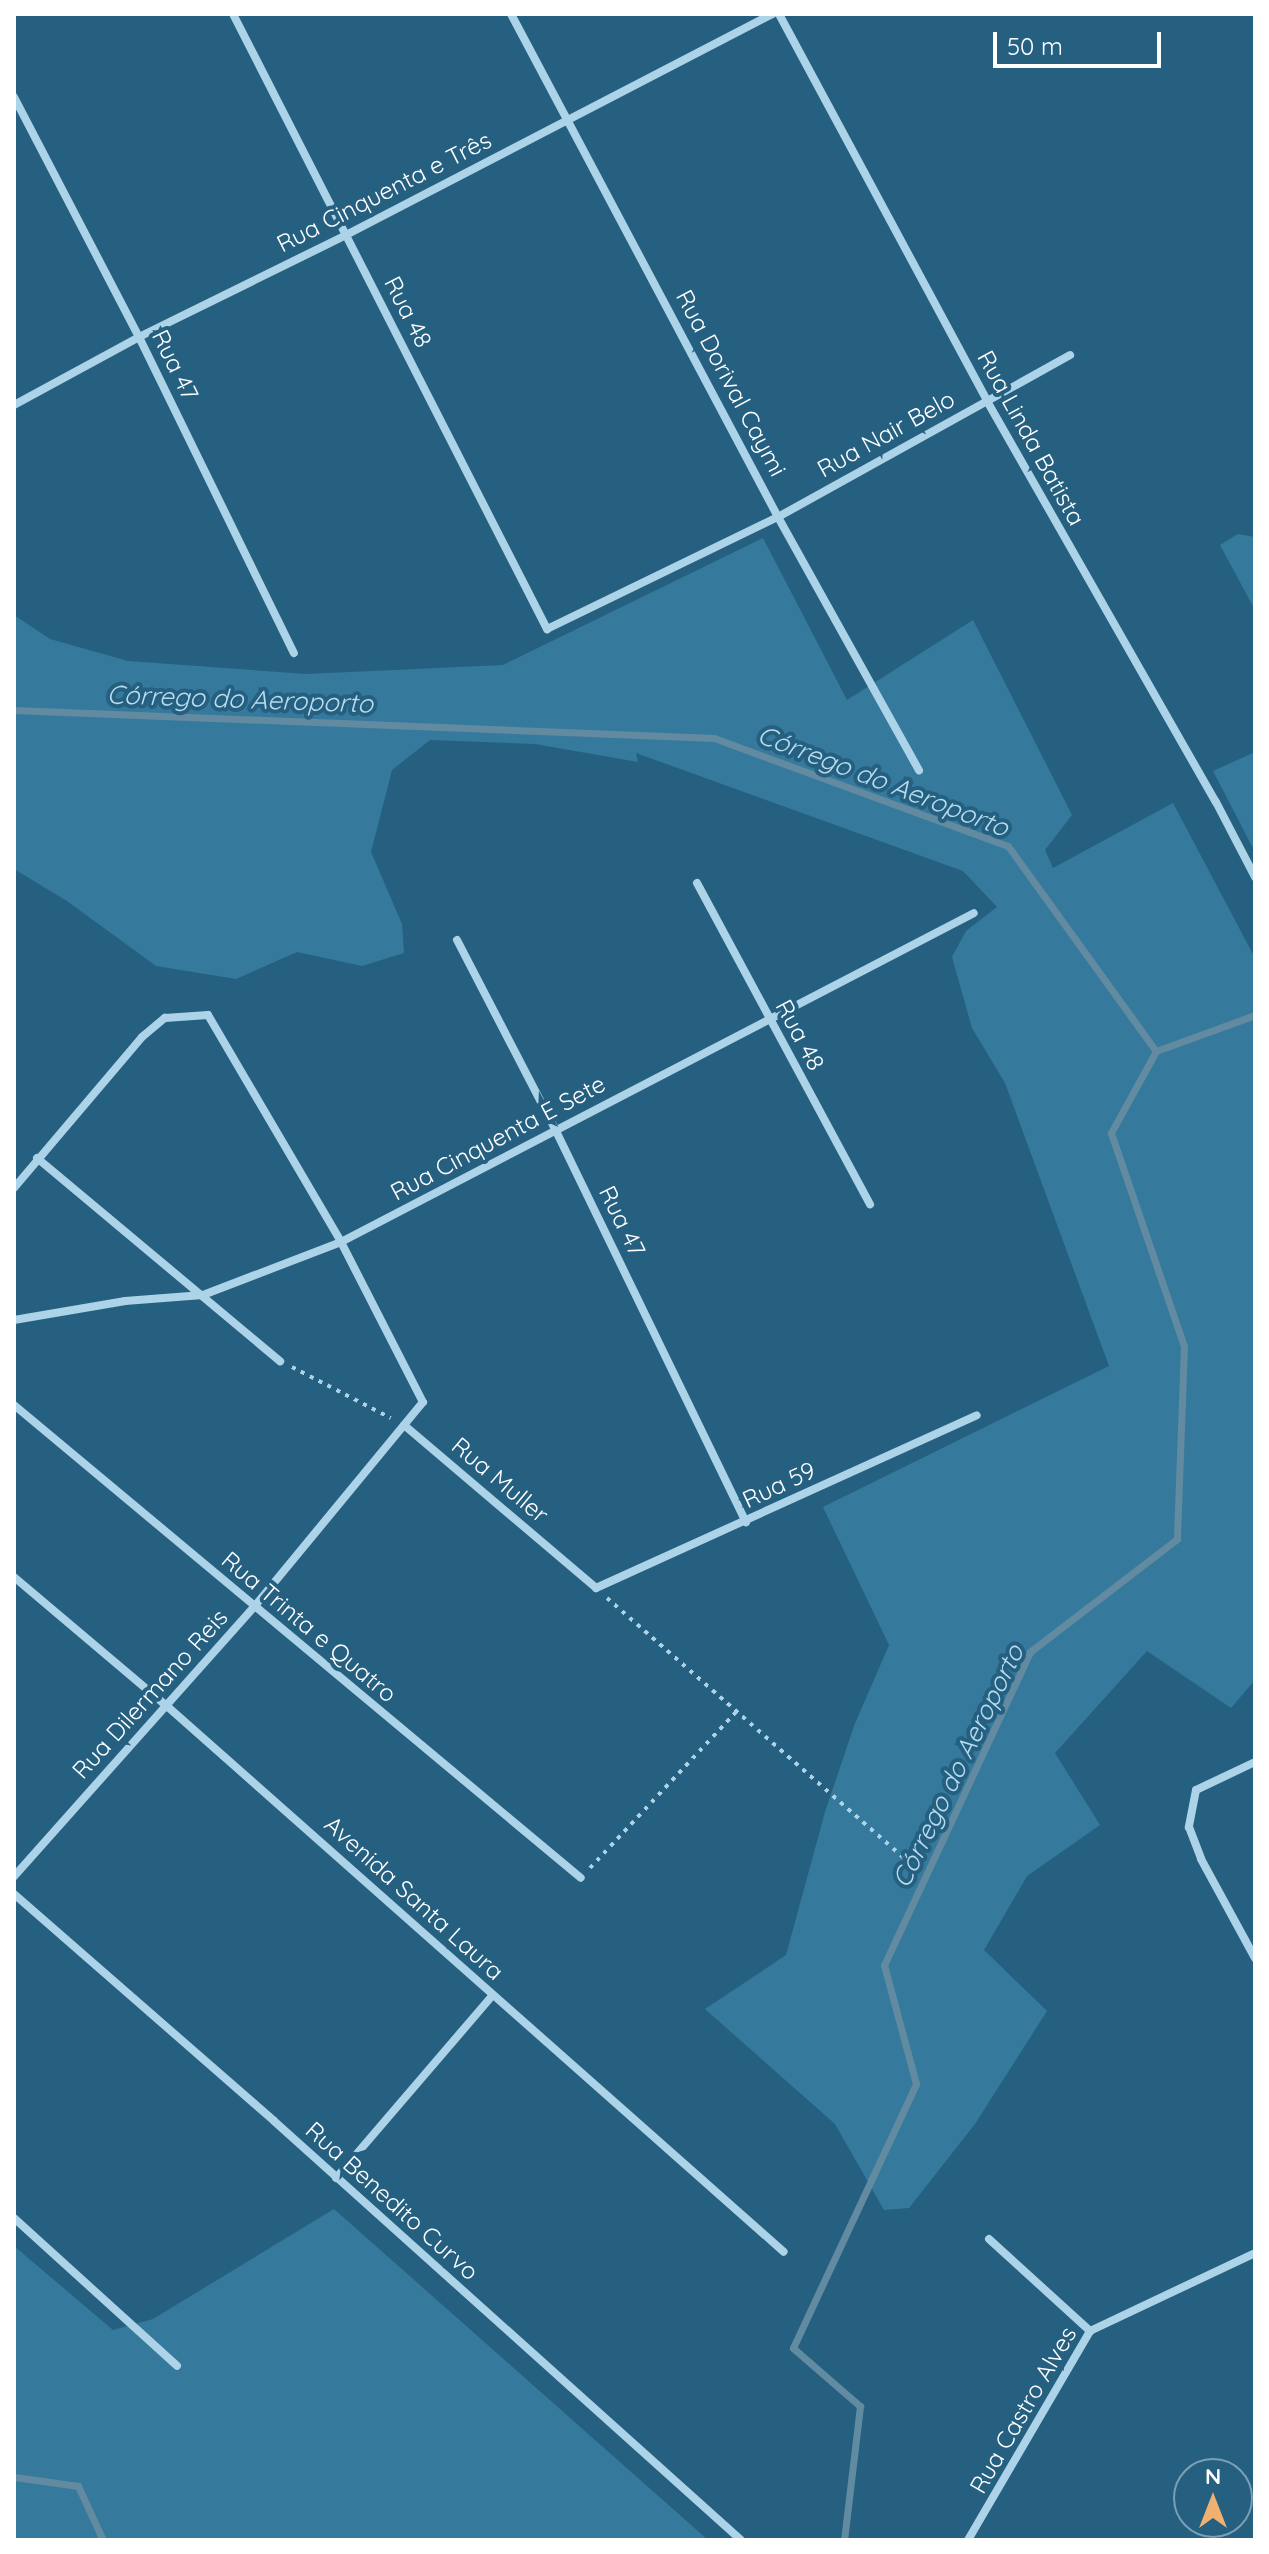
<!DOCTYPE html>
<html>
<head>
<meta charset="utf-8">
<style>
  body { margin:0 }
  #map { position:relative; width:1269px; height:2554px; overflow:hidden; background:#256081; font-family:Quicksand,sans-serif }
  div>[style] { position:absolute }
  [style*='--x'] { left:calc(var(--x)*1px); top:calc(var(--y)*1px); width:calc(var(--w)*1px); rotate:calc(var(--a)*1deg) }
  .green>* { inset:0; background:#357a9c }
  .stream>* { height:7px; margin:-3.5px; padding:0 3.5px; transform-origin:3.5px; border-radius:3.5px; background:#628ba1 }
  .path>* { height:4px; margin-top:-2px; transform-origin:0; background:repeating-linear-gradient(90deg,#acd3e7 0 4px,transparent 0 10px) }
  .minor>* { height:8px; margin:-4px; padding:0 4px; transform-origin:4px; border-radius:4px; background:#acd3e7 }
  span { translate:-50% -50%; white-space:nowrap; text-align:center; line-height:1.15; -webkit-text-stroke:8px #256081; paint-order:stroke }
  .street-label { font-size:24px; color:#fff }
  .water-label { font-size:26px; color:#b7dcee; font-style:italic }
  .frame { position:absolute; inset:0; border:16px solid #fff; pointer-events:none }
  .north { position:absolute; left:1173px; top:2458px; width:80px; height:80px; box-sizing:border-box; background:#256081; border:2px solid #7ca0b3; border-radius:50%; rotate:0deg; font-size:22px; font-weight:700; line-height:32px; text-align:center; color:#fff }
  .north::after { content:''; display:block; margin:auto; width:28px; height:36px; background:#f0b070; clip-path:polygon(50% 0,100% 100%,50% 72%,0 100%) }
  .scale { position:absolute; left:993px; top:32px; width:168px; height:36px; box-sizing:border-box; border:4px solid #fff; border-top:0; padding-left:10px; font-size:24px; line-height:28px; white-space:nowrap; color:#fff; -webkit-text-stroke:6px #256081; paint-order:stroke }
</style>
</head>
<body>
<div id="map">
  <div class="green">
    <div style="clip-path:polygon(1238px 534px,1255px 537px,1255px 610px,1220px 545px)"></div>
    <div style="clip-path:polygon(763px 538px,847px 700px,973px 620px,1072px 815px,1045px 850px,1053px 868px,1173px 803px,1255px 958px,1255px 1680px,1231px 1708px,1147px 1651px,1055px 1753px,1100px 1825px,1027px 1876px,984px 1950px,1047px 2011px,975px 2124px,909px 2208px,884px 2210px,835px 2124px,705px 2009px,786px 1955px,825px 1812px,854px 1726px,889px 1645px,823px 1507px,1109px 1366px,1005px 1083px,972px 1028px,952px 957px,966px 931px,997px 907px,963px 871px,636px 753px,638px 762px,535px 744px,430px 740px,392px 770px,371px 852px,402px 924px,404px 953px,362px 966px,297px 952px,236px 979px,156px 966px,67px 901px,14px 869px,14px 615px,50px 639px,128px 661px,306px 674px,503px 665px)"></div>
    <div style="clip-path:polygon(1255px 752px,1255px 852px,1213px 771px)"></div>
    <div style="clip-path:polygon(334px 2209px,708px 2540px,14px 2540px,14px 2246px,113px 2330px,153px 2319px)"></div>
  </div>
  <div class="stream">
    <div style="--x:14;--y:710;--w:701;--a:2.29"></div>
    <div style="--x:714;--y:738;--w:313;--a:20.2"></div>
    <div style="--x:1008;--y:846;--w:253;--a:54.2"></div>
    <div style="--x:1156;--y:1051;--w:94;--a:118.8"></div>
    <div style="--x:1111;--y:1133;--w:225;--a:71.1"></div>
    <div style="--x:1184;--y:1346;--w:193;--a:92.1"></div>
    <div style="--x:1177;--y:1539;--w:185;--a:142.5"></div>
    <div style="--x:1030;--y:1652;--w:345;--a:115"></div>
    <div style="--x:884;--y:1965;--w:123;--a:74.9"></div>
    <div style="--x:916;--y:2084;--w:291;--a:115"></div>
    <div style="--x:793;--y:2348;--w:89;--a:40.9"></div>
    <div style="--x:860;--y:2406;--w:135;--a:96.8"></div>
    <div style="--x:1156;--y:1051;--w:105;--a:-20"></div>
    <div style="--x:14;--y:2477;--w:65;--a:8"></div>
    <div style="--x:78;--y:2486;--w:60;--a:65.2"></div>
  </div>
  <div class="path">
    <div style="--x:292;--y:1367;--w:111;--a:27.3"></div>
    <div style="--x:607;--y:1598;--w:408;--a:41.2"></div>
    <div style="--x:590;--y:1868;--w:214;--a:-46.9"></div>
  </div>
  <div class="minor">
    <div style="--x:233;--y:14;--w:691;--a:62.95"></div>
    <div style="--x:547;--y:629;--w:257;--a:-25.9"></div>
    <div style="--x:778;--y:517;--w:334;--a:-29"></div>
    <div style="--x:511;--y:14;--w:569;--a:62.04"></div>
    <div style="--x:778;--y:517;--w:290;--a:60.9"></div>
    <div style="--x:779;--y:14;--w:439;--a:61.7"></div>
    <div style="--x:987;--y:401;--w:462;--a:60.3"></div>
    <div style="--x:1216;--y:802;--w:85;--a:62.5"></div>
    <div style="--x:14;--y:97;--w:271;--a:62.5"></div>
    <div style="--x:139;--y:337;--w:352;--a:63.9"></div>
    <div style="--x:14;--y:405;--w:142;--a:-28.5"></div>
    <div style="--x:139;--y:337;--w:231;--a:-26.2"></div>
    <div style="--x:346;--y:235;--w:481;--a:-27.4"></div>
    <div style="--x:697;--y:883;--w:365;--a:61.7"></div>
    <div style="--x:457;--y:940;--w:215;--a:62.6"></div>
    <div style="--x:556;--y:1131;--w:435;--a:64.1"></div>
    <div style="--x:37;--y:1158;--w:317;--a:39.9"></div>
    <div style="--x:14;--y:1188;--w:198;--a:-49.7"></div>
    <div style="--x:142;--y:1037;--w:30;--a:-40"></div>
    <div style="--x:165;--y:1018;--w:43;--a:-4"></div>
    <div style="--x:208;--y:1015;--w:263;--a:59.6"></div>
    <div style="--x:341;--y:1242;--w:180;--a:62.9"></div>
    <div style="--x:423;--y:1402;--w:266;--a:129.5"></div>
    <div style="--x:254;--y:1607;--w:361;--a:131.7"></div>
    <div style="--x:14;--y:1320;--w:113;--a:-9.7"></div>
    <div style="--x:125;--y:1301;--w:78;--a:-4.4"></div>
    <div style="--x:203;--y:1295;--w:148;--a:-21"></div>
    <div style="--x:341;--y:1242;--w:713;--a:-27.46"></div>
    <div style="--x:14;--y:1405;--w:738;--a:39.84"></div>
    <div style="--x:404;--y:1425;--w:252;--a:40.3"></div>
    <div style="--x:596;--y:1588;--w:418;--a:-24.4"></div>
    <div style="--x:14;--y:1577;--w:202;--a:40.2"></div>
    <div style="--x:168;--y:1707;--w:822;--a:41.5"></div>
    <div style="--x:1255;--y:1762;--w:65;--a:154.6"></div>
    <div style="--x:1196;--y:1790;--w:38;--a:101"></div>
    <div style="--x:1189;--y:1827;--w:34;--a:69"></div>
    <div style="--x:1201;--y:1859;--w:113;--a:61.4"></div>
    <div style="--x:14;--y:1894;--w:345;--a:41.1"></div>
    <div style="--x:274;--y:2121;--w:627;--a:41.9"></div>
    <div style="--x:336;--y:2178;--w:241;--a:-49.4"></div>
    <div style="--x:14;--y:2218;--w:220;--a:42.2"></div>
    <div style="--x:989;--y:2239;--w:137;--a:42.3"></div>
    <div style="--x:968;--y:2540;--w:242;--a:-59.7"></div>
    <div style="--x:1090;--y:2331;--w:183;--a:-25.3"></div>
  </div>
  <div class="street-label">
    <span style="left:384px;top:192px;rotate:-27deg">Rua Cinquenta e Três</span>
    <span style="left:408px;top:312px;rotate:63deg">Rua 48</span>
    <span style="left:175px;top:365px;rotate:64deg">Rua 47</span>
    <span style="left:731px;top:383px;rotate:62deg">Rua Dorival Caymi</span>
    <span style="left:886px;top:434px;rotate:-29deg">Rua Nair Belo</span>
    <span style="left:1031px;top:438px;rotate:61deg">Rua Linda Batista</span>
    <span style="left:800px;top:1035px;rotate:62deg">Rua 48</span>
    <span style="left:498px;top:1138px;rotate:-28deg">Rua Cinquenta E Sete</span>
    <span style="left:622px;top:1221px;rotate:64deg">Rua 47</span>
    <span style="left:500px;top:1480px;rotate:40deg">Rua Muller</span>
    <span style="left:779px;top:1485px;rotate:-25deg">Rua 59</span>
    <span style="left:309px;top:1627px;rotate:40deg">Rua Trinta e Quatro</span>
    <span style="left:150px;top:1694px;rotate:-48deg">Rua Dilermano Reis</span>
    <span style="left:414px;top:1898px;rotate:42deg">Avenida Santa Laura</span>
    <span style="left:392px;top:2201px;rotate:42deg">Rua Benedito Curvo</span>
    <span style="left:1023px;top:2410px;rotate:-60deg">Rua Castro Alves</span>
  </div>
  <div class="water-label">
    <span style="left:240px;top:699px;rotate:2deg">Córrego do Aeroporto</span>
    <span style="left:883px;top:781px;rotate:21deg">Córrego do Aeroporto</span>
    <span style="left:958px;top:1766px;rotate:-64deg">Córrego do Aeroporto</span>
  </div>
  <div class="frame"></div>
  <div class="north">N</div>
  <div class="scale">50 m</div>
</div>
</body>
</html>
